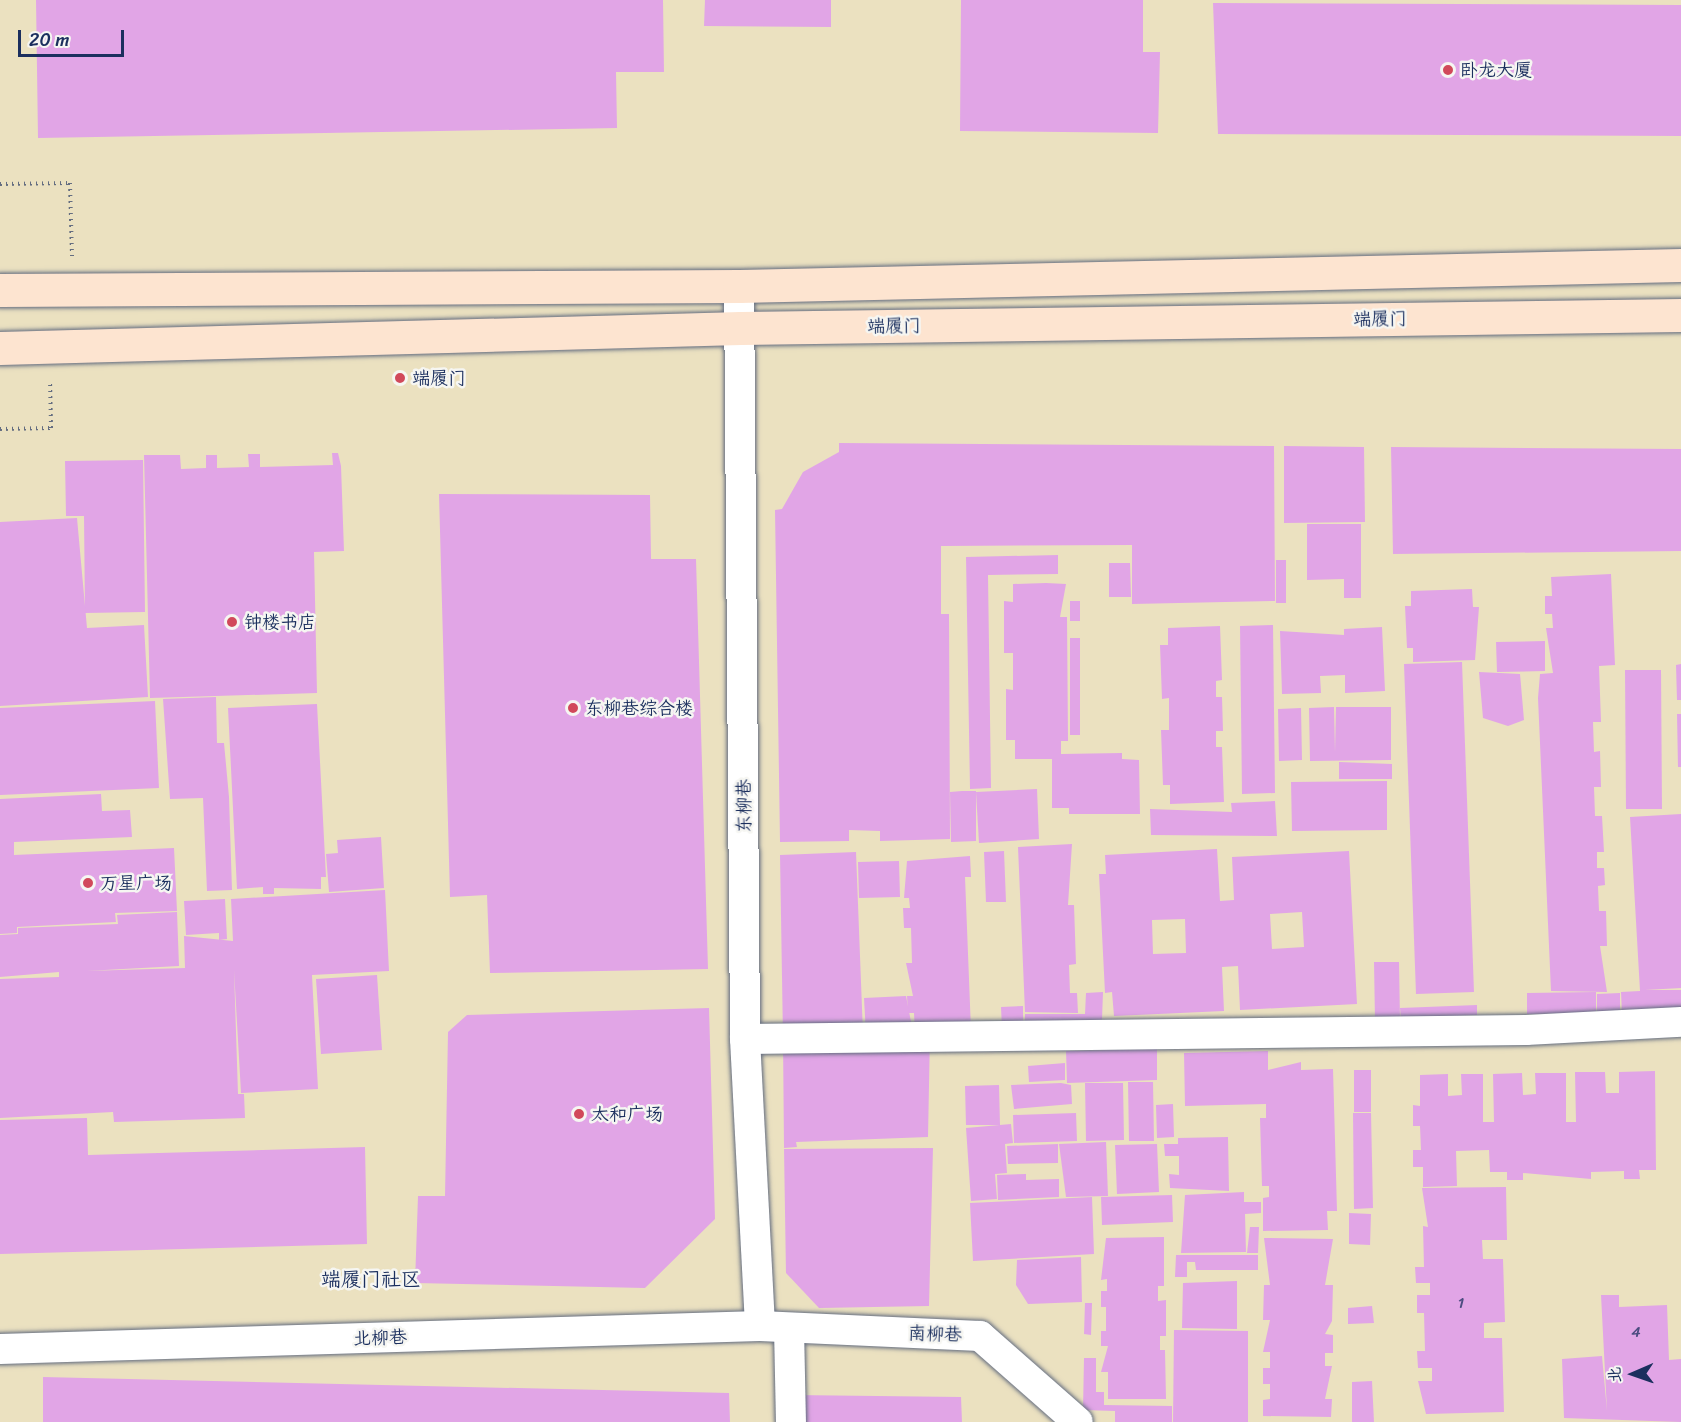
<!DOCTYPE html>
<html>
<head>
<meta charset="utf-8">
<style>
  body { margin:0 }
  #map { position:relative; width:1681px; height:1422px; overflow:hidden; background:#ebe1c0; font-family:Sriracha,"LXGW WenKai TC",sans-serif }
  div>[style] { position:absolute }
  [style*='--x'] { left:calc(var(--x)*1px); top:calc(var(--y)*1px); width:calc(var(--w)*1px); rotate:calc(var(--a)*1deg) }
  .building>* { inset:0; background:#e1a5e6 }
  .path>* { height:4px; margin-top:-2px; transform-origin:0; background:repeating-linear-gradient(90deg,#646d80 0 1.5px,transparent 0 6px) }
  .roads { filter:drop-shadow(0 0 2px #646d80) drop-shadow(0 0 2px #646d80) }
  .street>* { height:30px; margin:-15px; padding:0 15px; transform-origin:15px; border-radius:15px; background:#fff }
  .secondary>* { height:33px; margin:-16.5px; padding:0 16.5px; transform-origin:16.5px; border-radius:16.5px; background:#fde4d0 }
  .dots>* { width:16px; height:16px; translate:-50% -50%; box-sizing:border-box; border:3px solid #f6f6f2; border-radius:50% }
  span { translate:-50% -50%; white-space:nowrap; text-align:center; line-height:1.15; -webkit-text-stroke:5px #f6f6f2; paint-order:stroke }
  .number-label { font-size:15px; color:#4c4c80 }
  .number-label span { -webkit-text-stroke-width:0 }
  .poi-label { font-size:18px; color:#1b2f5e }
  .left { translate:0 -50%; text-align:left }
  .street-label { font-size:18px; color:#1b2f5e }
  .neighbourhood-label { font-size:20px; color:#1b2f5e }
  .north { position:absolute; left:1603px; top:1344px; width:60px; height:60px; -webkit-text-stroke:4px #f6f6f2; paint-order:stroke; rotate:268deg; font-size:16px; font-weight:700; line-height:24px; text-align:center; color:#1b2f5e }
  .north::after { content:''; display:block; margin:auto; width:21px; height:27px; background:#1b2f5e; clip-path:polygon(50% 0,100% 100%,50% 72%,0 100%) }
  .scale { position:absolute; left:18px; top:30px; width:106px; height:27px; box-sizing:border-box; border:3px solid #1b2f5e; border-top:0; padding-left:8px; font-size:18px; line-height:21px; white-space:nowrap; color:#1b2f5e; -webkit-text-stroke:4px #f6f6f2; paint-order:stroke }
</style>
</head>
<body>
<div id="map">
  <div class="building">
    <div style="clip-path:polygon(36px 0,663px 0,664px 72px,616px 72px,617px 128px,38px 138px)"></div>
    <div style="clip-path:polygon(705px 0,831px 0,831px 27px,704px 26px)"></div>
    <div style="clip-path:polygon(961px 0,1143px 0,1143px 52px,1160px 52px,1158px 133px,960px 131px)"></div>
    <div style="clip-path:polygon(1213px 3px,1681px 5px,1681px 136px,1218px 134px)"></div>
    <div style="clip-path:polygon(839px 443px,1274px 446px,1275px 601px,1132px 604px,1132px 545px,941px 546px,941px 614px,949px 614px,950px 839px,880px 841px,880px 831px,849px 830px,849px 841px,780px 842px,775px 510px,782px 509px,803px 472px,839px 452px)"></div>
    <div style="clip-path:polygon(1284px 446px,1364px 447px,1365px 522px,1284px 523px)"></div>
    <div style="clip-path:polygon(1391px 447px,1681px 449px,1681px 551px,1393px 554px)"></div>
    <div style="clip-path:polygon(332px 453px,338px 453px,341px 466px,344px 551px,314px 552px,317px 693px,150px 698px,144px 455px,180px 455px,181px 469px,206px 468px,206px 455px,217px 455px,217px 468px,249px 467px,248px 454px,260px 454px,260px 467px,333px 465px)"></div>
    <div style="clip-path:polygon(143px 460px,145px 612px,85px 613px,84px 516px,66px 516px,65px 461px)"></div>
    <div style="clip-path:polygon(439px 494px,650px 495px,651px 559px,696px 559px,708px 969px,490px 973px,487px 895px,450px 897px)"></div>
    <div style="clip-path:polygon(77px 518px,87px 628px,144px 625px,148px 697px,0 706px,0 522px)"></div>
    <div style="clip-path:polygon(1307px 524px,1361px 524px,1361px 598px,1344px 598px,1344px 579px,1307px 580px)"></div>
    <div style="clip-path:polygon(1058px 555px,1058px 574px,988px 575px,991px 788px,970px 789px,966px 557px)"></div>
    <div style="clip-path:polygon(1276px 560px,1286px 560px,1286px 603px,1276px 603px)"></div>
    <div style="clip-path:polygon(1109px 563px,1130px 563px,1131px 597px,1109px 597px)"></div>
    <div style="clip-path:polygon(1611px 574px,1615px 665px,1599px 666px,1601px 722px,1593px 722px,1594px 752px,1600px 751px,1601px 787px,1594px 787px,1595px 816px,1602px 816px,1604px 852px,1597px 852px,1597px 868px,1604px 868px,1605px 885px,1598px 886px,1599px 911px,1606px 911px,1607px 946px,1600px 946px,1607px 992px,1551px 991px,1538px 698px,1540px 674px,1553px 673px,1546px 628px,1553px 628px,1552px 614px,1545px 614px,1545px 596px,1552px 596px,1551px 577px)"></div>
    <div style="clip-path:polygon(1046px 583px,1066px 584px,1060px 617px,1067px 617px,1068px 741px,1061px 741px,1061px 754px,1122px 753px,1122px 759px,1139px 760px,1140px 814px,1069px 814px,1069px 808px,1052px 808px,1052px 759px,1015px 759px,1015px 740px,1006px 740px,1006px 689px,1013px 690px,1013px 653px,1004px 653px,1004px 601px,1013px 602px,1013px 584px)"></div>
    <div style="clip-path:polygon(1472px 589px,1473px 607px,1479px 607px,1475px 660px,1413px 662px,1413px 648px,1407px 648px,1405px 606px,1411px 606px,1411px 591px)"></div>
    <div style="clip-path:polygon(1070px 601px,1080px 601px,1080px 621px,1070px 621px)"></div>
    <div style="clip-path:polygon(1273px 625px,1275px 793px,1242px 794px,1240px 626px)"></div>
    <div style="clip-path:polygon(1220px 626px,1222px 680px,1216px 681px,1216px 697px,1222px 697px,1223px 731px,1216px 731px,1216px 747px,1222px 747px,1224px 802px,1170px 804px,1170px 785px,1163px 785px,1161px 730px,1169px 730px,1169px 698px,1162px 699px,1160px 645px,1168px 645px,1168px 628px)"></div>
    <div style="clip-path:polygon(1382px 627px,1385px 691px,1345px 693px,1345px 675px,1320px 676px,1321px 693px,1282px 694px,1280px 631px,1344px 635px,1344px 629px)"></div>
    <div style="clip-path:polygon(1070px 638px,1080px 638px,1080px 735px,1070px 735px)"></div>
    <div style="clip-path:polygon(1545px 641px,1545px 671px,1497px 672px,1496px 642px)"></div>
    <div style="clip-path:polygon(1462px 662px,1474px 992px,1416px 994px,1404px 664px)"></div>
    <div style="clip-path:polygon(1681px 664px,1681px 700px,1677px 700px,1676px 665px)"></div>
    <div style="clip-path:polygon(1625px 670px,1661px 670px,1662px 809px,1626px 809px)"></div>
    <div style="clip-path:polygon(1479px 672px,1520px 674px,1524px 720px,1508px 726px,1483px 718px)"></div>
    <div style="clip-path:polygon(216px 697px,217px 743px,224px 743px,229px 797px,232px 890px,207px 891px,203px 798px,170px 799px,163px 699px)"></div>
    <div style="clip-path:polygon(155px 701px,159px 788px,0 795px,0 708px)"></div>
    <div style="clip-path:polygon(317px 704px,326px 877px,321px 877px,321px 889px,274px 888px,274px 894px,263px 894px,263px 887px,237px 889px,228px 708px)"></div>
    <div style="clip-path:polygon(1334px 707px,1335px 752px,1336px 707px,1391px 707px,1391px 760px,1310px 761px,1309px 708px)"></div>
    <div style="clip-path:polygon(1301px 708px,1302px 760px,1279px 761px,1278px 709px)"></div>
    <div style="clip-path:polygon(1677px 714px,1681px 714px,1681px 767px,1678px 767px)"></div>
    <div style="clip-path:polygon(1339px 762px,1392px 764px,1392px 779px,1339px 779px)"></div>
    <div style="clip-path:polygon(1387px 781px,1387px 830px,1292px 831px,1291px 782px)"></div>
    <div style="clip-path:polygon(1037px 789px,1039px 839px,979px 843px,976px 792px)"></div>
    <div style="clip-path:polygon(962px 791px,976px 791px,976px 841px,951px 842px,950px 792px)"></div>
    <div style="clip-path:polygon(101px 794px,102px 811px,130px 810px,132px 837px,14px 842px,14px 855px,174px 848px,177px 911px,115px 913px,116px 922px,17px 927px,17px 933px,0 934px,0 799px)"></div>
    <div style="clip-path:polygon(1275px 801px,1277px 836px,1151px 835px,1150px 809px,1232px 812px,1231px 803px)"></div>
    <div style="clip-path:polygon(1681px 814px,1681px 988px,1645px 990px,1681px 990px,1681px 1012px,1622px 1013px,1621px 992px,1640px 991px,1630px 817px)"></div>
    <div style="clip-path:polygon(381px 837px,384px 888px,329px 892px,326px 854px,338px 853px,337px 840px)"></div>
    <div style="clip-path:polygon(1072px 844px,1068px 905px,1074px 905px,1076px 964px,1069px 965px,1070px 993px,1077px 993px,1078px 1013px,1025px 1012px,1018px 847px)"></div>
    <div style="clip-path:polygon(evenodd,1217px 849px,1220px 901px,1234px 900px,1232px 857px,1349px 851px,1357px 1004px,1240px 1010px,1238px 966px,1222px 967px,1224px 1011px,1114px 1016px,1112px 992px,1105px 993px,1099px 874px,1106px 874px,1105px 855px,1217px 849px,1302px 912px,1304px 947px,1272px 949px,1270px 914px,1302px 912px,1217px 849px,1185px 919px,1186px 953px,1153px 954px,1152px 920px,1185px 919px)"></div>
    <div style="clip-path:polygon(1004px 851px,1006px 902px,986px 902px,984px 852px)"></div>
    <div style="clip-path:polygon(856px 852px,863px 1034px,783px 1037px,780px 855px)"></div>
    <div style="clip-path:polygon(970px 856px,971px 877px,965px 877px,971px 1030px,915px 1032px,914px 1013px,908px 1013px,907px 996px,913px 996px,906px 963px,912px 963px,911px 928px,904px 928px,903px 908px,910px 908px,909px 898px,904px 898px,907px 861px)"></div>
    <div style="clip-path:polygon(899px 861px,900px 897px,859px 898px,858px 862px)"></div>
    <div style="clip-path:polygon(385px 890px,389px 971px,312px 975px,318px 1089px,241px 1093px,234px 970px,238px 1094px,244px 1094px,245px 1118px,114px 1122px,113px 1112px,0 1118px,0 979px,59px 977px,59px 972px,0 977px,0 935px,18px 934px,18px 928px,118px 924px,117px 915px,177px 912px,179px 966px,86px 971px,185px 968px,184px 936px,233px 941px,231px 899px)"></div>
    <div style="clip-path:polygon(225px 899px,227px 939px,219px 940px,219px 933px,186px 935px,184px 901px)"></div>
    <div style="clip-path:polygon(1374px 962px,1399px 962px,1400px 1020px,1375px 1020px)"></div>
    <div style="clip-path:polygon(377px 975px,382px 1050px,321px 1054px,316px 979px)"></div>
    <div style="clip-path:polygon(1103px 992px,1102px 1020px,1025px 1022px,1025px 1014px,1085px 1014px,1086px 993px)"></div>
    <div style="clip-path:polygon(1596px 992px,1596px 1013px,1527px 1014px,1527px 993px)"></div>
    <div style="clip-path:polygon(1620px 993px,1620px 1013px,1597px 1013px,1597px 994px)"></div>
    <div style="clip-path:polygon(906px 996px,913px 1032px,866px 1034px,864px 998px)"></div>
    <div style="clip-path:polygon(1477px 1005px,1477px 1015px,1401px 1019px,1400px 1008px)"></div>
    <div style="clip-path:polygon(1023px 1006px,1023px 1028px,1002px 1029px,1001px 1007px)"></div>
    <div style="clip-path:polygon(709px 1008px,715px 1219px,645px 1288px,415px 1283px,418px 1196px,445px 1196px,448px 1032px,467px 1015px)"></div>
    <div style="clip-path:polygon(930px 1034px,928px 1137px,796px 1142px,797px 1147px,784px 1148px,783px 1039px)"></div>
    <div style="clip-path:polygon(1157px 1049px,1157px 1080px,1067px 1083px,1066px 1051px)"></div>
    <div style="clip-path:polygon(1268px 1051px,1268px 1070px,1301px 1062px,1301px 1070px,1333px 1069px,1337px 1211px,1327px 1211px,1328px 1230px,1263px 1231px,1263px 1198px,1269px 1197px,1269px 1186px,1262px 1186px,1260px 1118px,1266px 1118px,1266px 1104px,1185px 1106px,1184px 1053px)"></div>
    <div style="clip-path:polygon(1065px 1063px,1065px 1080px,1029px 1082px,1028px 1066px)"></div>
    <div style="clip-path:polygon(1354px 1070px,1371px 1070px,1371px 1112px,1354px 1112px)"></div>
    <div style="clip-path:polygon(1655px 1071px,1656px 1170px,1639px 1170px,1640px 1179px,1624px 1179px,1624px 1171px,1591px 1172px,1591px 1179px,1523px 1173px,1523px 1180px,1507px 1180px,1507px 1172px,1490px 1172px,1489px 1150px,1456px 1151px,1457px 1186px,1423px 1187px,1423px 1167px,1413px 1167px,1413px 1150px,1421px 1150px,1420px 1126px,1413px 1126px,1413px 1105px,1420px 1106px,1420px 1075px,1448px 1074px,1448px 1096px,1462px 1095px,1461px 1074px,1483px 1074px,1483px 1122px,1494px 1122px,1493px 1074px,1522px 1073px,1523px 1095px,1536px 1094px,1535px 1073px,1566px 1073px,1566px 1122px,1576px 1122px,1575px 1072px,1605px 1072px,1606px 1093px,1619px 1093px,1619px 1072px)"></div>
    <div style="clip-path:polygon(1128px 1082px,1153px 1082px,1154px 1141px,1129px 1141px)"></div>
    <div style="clip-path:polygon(1061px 1083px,1071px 1085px,1072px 1104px,1014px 1109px,1011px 1085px)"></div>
    <div style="clip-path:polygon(1085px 1083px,1123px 1083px,1124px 1140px,1086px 1141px)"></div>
    <div style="clip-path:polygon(999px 1085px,1000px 1125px,966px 1125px,965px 1086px)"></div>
    <div style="clip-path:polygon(1173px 1104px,1174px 1137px,1157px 1138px,1156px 1105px)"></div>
    <div style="clip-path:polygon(1076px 1113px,1077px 1141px,1014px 1143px,1013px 1115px)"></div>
    <div style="clip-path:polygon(1353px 1113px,1371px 1113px,1373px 1208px,1354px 1209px)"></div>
    <div style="clip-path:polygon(87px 1118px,88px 1155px,365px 1147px,367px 1244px,0 1254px,0 1120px)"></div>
    <div style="clip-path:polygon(1011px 1124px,1013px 1143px,1005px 1144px,1007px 1173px,995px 1174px,997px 1199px,971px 1201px,966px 1128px)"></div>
    <div style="clip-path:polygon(1228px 1137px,1229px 1191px,1170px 1188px,1169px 1174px,1179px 1175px,1179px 1156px,1165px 1156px,1164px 1144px,1178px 1144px,1178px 1138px)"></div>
    <div style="clip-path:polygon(1106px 1142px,1108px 1196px,1066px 1197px,1059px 1144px)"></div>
    <div style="clip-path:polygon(1058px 1144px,1058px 1163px,1008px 1164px,1007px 1146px)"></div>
    <div style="clip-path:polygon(1157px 1144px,1159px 1192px,1117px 1194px,1115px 1145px)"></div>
    <div style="clip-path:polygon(933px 1148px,929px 1306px,819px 1308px,786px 1273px,784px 1149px)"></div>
    <div style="clip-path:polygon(1026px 1174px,1026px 1180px,1059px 1179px,1059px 1197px,998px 1200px,997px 1175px)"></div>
    <div style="clip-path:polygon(1506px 1187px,1507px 1240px,1482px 1240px,1483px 1259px,1503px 1259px,1505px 1322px,1484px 1323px,1484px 1338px,1502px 1338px,1504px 1412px,1426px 1414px,1418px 1381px,1432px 1381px,1432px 1368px,1418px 1368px,1417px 1351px,1425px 1351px,1424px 1313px,1417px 1313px,1417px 1295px,1430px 1295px,1430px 1283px,1416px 1283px,1415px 1267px,1424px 1267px,1423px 1226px,1428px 1227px,1422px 1188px)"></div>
    <div style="clip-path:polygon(1244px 1192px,1244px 1202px,1261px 1202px,1261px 1213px,1245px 1214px,1246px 1252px,1181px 1253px,1185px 1195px)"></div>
    <div style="clip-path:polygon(1172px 1195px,1173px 1222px,1102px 1225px,1101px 1197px)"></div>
    <div style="clip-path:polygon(1092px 1197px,1094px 1254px,973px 1261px,970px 1203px)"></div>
    <div style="clip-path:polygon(1349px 1213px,1371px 1214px,1370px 1245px,1349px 1244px)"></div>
    <div style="clip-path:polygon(1250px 1227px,1259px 1227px,1258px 1253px,1247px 1253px)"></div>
    <div style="clip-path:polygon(1164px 1237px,1164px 1286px,1158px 1286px,1158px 1301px,1166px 1300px,1166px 1336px,1160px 1336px,1160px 1350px,1165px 1350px,1166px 1399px,1108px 1399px,1108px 1372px,1101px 1372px,1108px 1346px,1101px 1346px,1101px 1331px,1106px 1331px,1106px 1307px,1101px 1307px,1101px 1291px,1107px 1291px,1107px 1279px,1101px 1280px,1106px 1238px)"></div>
    <div style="clip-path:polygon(1264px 1238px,1333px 1239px,1325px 1285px,1333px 1285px,1332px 1321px,1325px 1334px,1333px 1335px,1333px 1353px,1325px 1353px,1325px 1366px,1332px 1366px,1325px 1399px,1332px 1399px,1331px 1417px,1263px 1416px,1263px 1400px,1270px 1399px,1270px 1384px,1263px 1384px,1263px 1368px,1270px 1368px,1270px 1352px,1263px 1352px,1270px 1320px,1263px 1320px,1264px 1285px,1270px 1285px)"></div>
    <div style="clip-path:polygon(1176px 1255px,1258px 1255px,1258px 1270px,1196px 1270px,1195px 1262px,1187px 1262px,1187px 1277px,1175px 1277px)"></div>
    <div style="clip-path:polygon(1081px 1257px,1082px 1302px,1028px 1304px,1016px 1285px,1017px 1260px)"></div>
    <div style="clip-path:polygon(1237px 1281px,1237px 1329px,1182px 1328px,1183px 1283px)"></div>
    <div style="clip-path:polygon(1601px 1295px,1619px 1295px,1619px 1307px,1667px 1305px,1669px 1360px,1681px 1359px,1681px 1422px,1564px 1418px,1562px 1359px,1602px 1356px,1607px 1411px)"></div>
    <div style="clip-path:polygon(1085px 1303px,1092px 1303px,1091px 1335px,1084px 1334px)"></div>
    <div style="clip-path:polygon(1372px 1306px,1374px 1323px,1348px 1324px,1348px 1308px)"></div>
    <div style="clip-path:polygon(1174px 1330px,1248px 1331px,1248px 1422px,1173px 1422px)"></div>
    <div style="clip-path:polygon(1084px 1358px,1096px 1358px,1096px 1392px,1104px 1392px,1104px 1405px,1172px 1406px,1172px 1422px,1115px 1422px,1115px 1411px,1083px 1410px)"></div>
    <div style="clip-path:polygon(43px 1377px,729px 1393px,730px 1422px,43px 1422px)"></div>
    <div style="clip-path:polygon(1372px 1381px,1374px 1422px,1352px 1422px,1352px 1382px)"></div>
    <div style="clip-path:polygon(793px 1395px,961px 1397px,962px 1422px,794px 1422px)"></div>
  </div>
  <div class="path">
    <div style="--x:0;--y:184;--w:70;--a:-0.8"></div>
    <div style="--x:70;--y:183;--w:73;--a:88.4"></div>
    <div style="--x:0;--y:429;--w:51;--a:-1.1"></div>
    <div style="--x:51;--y:428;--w:47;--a:-91.2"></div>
  </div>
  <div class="roads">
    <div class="street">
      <div style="--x:739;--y:286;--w:753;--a:89.54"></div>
      <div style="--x:745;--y:1039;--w:287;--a:87"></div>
      <div style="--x:745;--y:1039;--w:781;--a:-0.66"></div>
      <div style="--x:1526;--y:1030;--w:155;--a:-3"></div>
      <div style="--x:789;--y:1328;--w:94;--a:88.8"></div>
      <div style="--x:0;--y:1349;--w:760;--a:-1.73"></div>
      <div style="--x:760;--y:1326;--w:220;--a:2.6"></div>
      <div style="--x:980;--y:1336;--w:130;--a:41.3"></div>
    </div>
    <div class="secondary">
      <div style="--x:0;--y:290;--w:739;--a:-0.31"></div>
      <div style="--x:739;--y:286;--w:942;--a:-1.28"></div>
      <div style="--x:0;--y:348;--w:741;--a:-1.55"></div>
      <div style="--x:741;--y:328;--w:940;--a:-0.79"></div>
    </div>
  </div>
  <div class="dots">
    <div style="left:1448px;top:70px;background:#d1495b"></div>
    <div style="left:400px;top:378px;background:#d1495b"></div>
    <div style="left:232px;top:622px;background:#d1495b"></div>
    <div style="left:573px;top:708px;background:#d1495b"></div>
    <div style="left:88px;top:883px;background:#d1495b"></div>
    <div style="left:579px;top:1114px;background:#d1495b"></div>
  </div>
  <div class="number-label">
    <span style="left:1461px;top:1304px">1</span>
    <span style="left:1636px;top:1333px">4</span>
  </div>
  <div class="poi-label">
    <span class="left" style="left:1460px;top:70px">卧龙大厦</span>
    <span class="left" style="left:412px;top:378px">端履门</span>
    <span class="left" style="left:244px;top:622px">钟楼书店</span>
    <span class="left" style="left:585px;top:708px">东柳巷综合楼</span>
    <span class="left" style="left:100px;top:883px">万星广场</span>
    <span class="left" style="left:591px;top:1114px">太和广场</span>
  </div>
  <div class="street-label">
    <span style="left:1380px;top:319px;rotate:-1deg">端履门</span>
    <span style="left:894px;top:326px;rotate:-1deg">端履门</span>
    <span style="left:744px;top:806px;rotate:-90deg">东柳巷</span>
    <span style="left:935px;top:1334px;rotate:2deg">南柳巷</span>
    <span style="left:380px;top:1338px;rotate:-2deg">北柳巷</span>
  </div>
  <div class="neighbourhood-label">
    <span style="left:371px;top:1279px">端履门社区</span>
  </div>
  <div class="north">北</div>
  <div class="scale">20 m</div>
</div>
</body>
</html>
